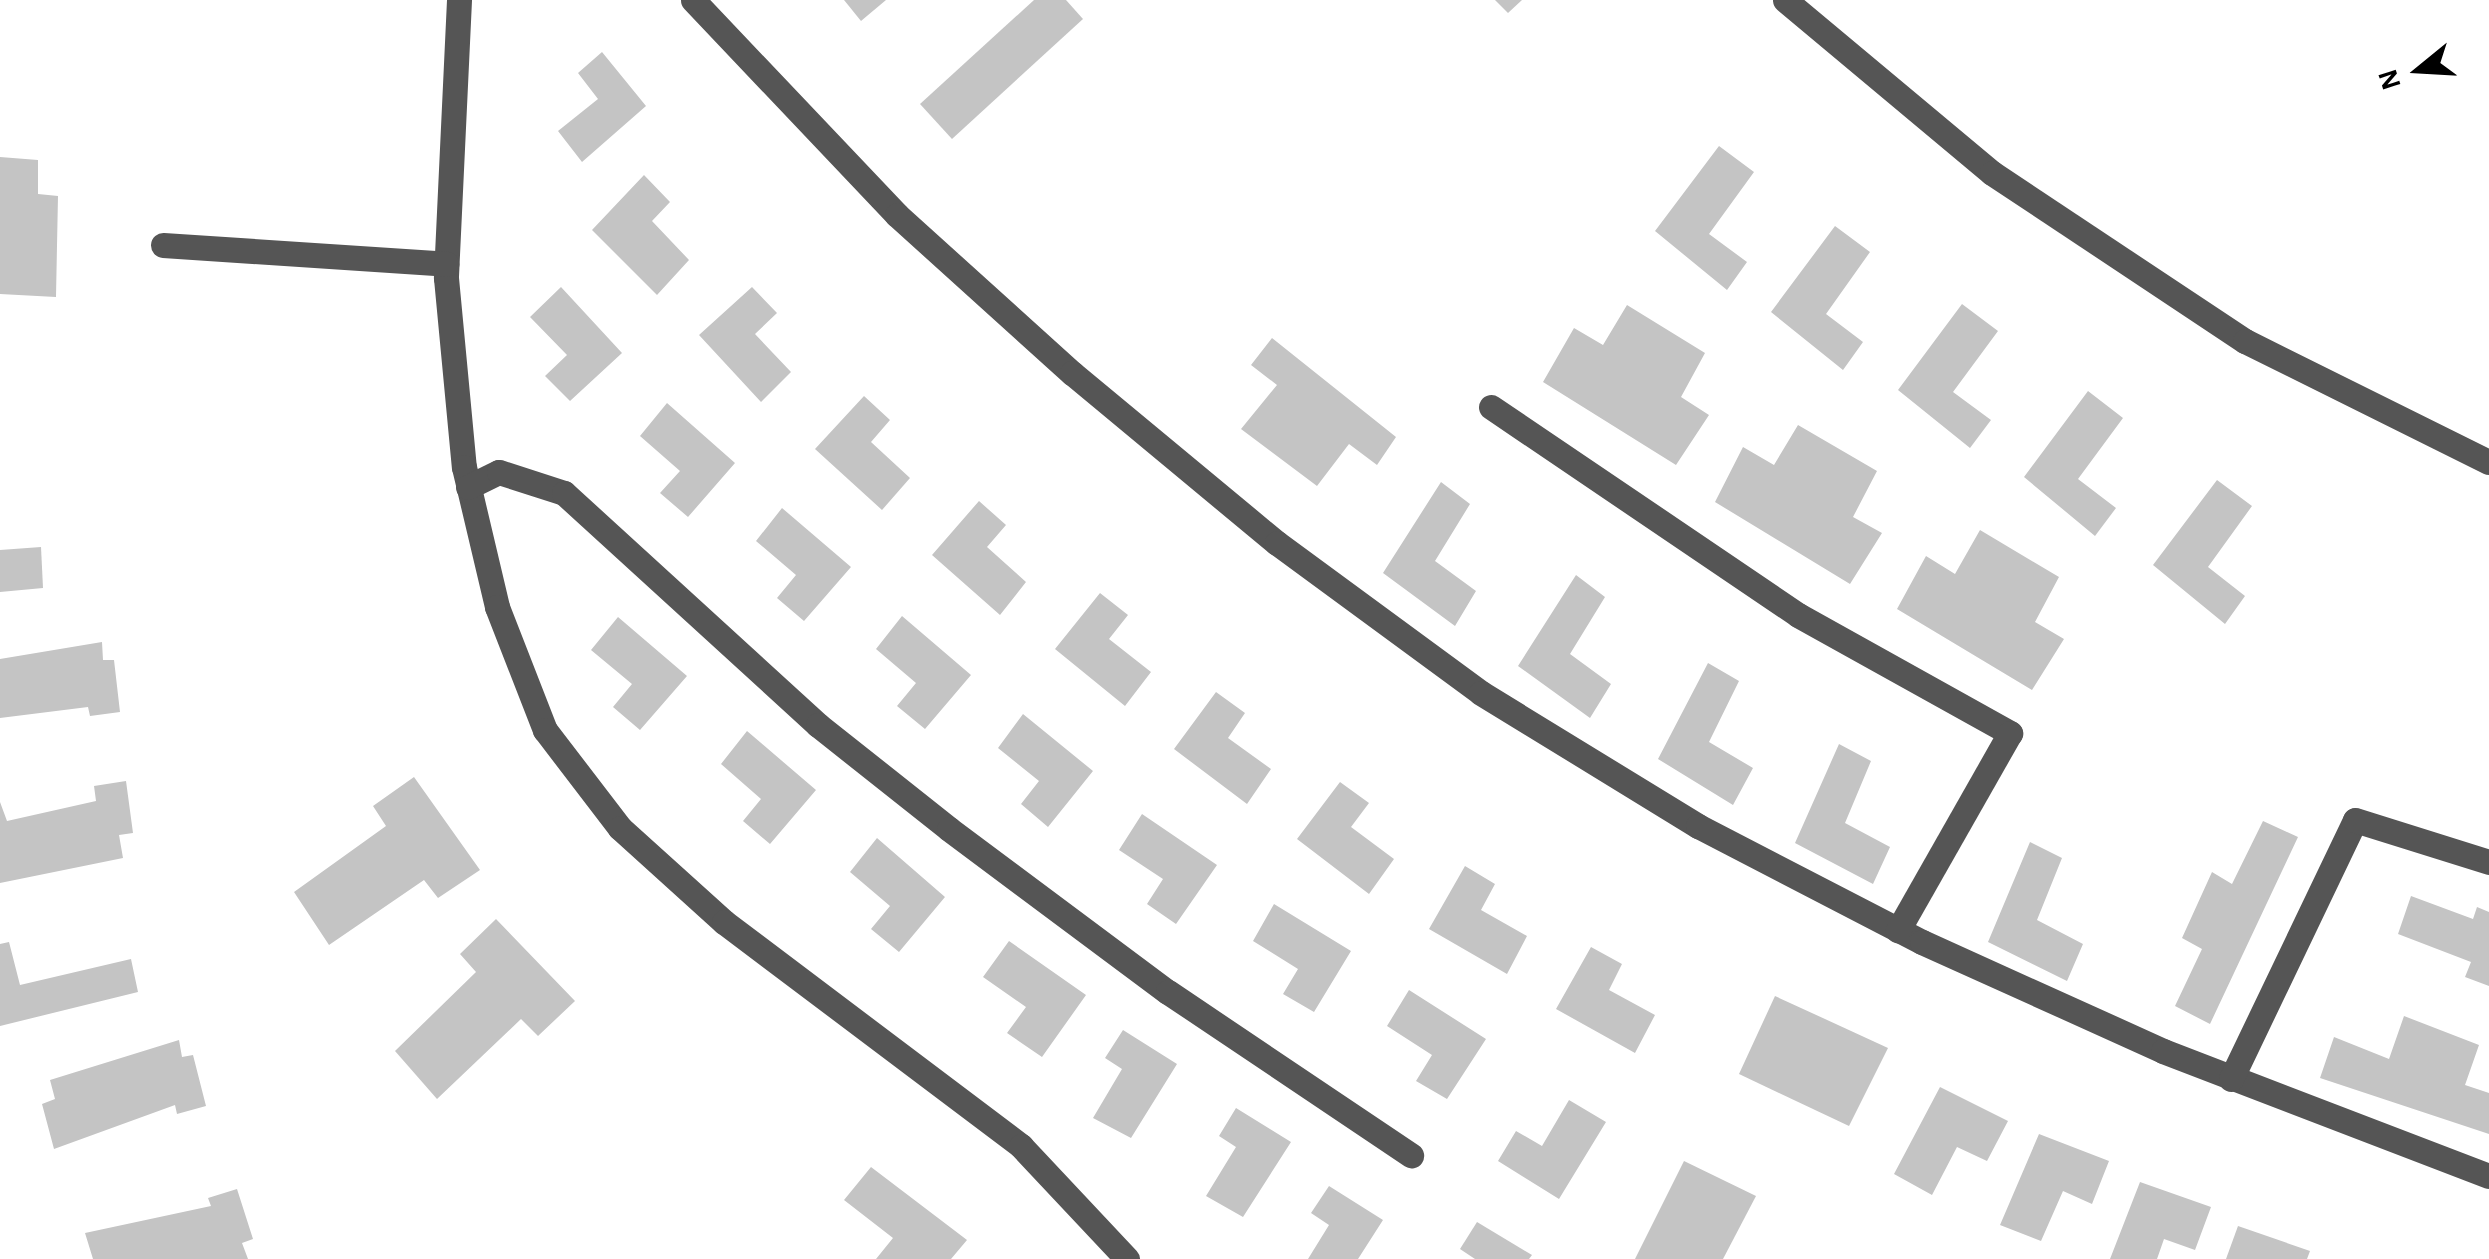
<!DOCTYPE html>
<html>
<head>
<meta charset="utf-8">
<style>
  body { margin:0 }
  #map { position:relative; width:2489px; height:1259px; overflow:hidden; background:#fff; font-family:"Alegreya Sans",sans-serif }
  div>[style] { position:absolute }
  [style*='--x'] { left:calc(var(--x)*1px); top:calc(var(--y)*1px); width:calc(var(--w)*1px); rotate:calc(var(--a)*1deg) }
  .building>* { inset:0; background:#c4c4c4 }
  .minor>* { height:25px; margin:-12.5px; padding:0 12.5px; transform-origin:12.5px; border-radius:12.5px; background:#555 }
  span { translate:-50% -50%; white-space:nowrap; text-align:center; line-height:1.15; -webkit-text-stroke:9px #fff; paint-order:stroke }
  .north { position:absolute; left:2369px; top:20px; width:100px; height:100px; -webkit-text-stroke:8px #fff; paint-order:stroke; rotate:252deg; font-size:28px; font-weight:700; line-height:40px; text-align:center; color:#000 }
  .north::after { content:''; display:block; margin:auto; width:35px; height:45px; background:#000; clip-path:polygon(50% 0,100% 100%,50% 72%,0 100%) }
</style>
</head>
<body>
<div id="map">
  <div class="building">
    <div style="clip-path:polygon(844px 0,886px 0,861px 21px)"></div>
    <div style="clip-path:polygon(1034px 0,1066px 0,1083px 19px,952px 139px,920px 104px)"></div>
    <div style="clip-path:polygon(1495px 0,1522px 0,1508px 13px)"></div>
    <div style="clip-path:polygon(602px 52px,646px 106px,582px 162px,558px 131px,598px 99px,578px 73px)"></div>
    <div style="clip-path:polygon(1719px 146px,1754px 172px,1709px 234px,1747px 262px,1727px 290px,1655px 231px)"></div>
    <div style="clip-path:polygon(0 157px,38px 160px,38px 194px,58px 196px,56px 297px,0 294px)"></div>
    <div style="clip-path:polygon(644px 175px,670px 202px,652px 221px,689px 260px,657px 295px,592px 230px)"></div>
    <div style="clip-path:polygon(1835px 226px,1870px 252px,1826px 314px,1863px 342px,1843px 370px,1771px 312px)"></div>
    <div style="clip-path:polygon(561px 287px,622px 353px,570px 401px,545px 376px,567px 355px,530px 317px)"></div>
    <div style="clip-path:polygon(752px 287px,777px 313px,755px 334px,791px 372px,761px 402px,699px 335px)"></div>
    <div style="clip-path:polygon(1962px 304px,1998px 331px,1953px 392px,1991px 420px,1970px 448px,1898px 390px)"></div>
    <div style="clip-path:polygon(1627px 305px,1705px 353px,1681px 397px,1709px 415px,1676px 465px,1543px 382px,1574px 328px,1603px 345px)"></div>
    <div style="clip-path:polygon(1272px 338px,1396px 437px,1377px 465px,1349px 444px,1317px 486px,1241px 429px,1277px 385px,1251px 365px)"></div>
    <div style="clip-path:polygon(2088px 391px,2123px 418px,2078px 479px,2116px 508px,2095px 536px,2024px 477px)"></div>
    <div style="clip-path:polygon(864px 396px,890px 420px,871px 442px,910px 478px,882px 510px,815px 449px)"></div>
    <div style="clip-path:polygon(667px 403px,735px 463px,688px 517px,660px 493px,680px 471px,640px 436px)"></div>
    <div style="clip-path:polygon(1798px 425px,1877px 471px,1853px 517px,1882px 533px,1850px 584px,1715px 502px,1743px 447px,1774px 465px)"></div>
    <div style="clip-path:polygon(2217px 480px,2252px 506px,2208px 567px,2245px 596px,2225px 624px,2153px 565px)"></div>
    <div style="clip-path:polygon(1441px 482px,1470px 504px,1435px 561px,1476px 591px,1455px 626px,1383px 573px)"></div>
    <div style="clip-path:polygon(979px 501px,1006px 525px,987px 547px,1026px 582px,1000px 615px,932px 555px)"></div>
    <div style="clip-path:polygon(782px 508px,851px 567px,804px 621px,777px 598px,796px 575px,756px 541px)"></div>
    <div style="clip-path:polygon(1980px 530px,2059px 577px,2035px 622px,2064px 639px,2032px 690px,1897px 609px,1926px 556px,1955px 574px)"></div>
    <div style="clip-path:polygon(41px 547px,43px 588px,0 592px,0 550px)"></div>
    <div style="clip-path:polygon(1576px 575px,1605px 597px,1570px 654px,1611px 684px,1590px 718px,1518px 666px)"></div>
    <div style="clip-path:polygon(1100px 593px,1128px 615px,1109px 639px,1151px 672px,1125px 706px,1055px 649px)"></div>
    <div style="clip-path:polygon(902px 616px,971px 675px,925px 729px,897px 706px,916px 683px,876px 649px)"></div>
    <div style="clip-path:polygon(618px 617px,687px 676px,640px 730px,613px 707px,632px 684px,591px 650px)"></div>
    <div style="clip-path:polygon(102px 642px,103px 660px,114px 660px,120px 712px,90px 716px,88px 707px,0 718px,0 659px)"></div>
    <div style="clip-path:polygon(1708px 663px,1739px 681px,1709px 742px,1753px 768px,1733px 805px,1658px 759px)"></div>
    <div style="clip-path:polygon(1216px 692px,1245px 713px,1228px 738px,1271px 769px,1247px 804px,1174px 749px)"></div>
    <div style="clip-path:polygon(1023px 714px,1093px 771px,1048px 827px,1021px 804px,1039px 781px,998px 748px)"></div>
    <div style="clip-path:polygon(747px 731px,816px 790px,770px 844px,743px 821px,761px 799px,721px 764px)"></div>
    <div style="clip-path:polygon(1839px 744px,1871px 761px,1845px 823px,1890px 847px,1873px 884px,1795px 843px)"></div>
    <div style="clip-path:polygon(414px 777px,480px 870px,438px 898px,424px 880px,329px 945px,294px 892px,386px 826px,373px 806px)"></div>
    <div style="clip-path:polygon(126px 781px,133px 833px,119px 835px,123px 858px,0 883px,0 802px,7px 821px,96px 801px,94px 786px)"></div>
    <div style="clip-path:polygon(1340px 782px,1369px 803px,1351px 827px,1394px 859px,1369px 894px,1297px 839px)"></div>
    <div style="clip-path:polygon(1142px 814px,1217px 865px,1176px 924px,1147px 904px,1163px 879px,1119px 850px)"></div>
    <div style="clip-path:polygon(2263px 821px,2298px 837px,2210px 1024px,2175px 1006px,2202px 949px,2182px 938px,2212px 872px,2232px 884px)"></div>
    <div style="clip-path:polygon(877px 838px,945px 897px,899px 952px,871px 929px,890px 906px,850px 872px)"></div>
    <div style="clip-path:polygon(2030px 842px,2062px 858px,2037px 920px,2083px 944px,2067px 981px,1988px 942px)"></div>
    <div style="clip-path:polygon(1465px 866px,1495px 884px,1481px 910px,1527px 936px,1507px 974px,1429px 929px)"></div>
    <div style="clip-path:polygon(2411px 896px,2473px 919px,2477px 907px,2489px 912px,2489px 986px,2465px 977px,2471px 962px,2398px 934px)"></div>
    <div style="clip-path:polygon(1274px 904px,1351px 951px,1314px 1012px,1283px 994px,1298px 969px,1253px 941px)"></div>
    <div style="clip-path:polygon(496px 919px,575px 1001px,538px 1036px,521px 1019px,437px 1099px,395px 1051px,476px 972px,460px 954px)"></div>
    <div style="clip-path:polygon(1009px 941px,1086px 995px,1042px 1057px,1007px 1033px,1026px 1007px,983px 977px)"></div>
    <div style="clip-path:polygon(9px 942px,20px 985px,131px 959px,138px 992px,0 1026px,0 944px)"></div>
    <div style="clip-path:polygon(1591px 947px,1622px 964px,1609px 990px,1655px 1015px,1635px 1053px,1556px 1009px)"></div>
    <div style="clip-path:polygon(1409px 990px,1486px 1039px,1447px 1099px,1416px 1081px,1432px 1055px,1387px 1026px)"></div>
    <div style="clip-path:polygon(1775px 996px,1888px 1048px,1849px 1126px,1739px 1074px)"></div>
    <div style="clip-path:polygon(2404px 1016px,2479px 1045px,2465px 1085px,2489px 1093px,2489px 1134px,2320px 1078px,2334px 1037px,2389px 1059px)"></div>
    <div style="clip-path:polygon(1123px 1030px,1177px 1064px,1131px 1138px,1093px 1118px,1122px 1069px,1105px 1058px)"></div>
    <div style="clip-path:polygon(179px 1040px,182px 1057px,193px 1055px,206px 1106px,177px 1114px,175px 1105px,54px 1149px,42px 1104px,55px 1099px,50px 1080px)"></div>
    <div style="clip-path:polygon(1940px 1087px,2008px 1121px,1987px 1161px,1957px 1147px,1932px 1195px,1894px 1174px)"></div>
    <div style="clip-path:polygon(1569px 1100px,1606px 1122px,1559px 1199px,1498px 1161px,1516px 1131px,1542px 1146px)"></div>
    <div style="clip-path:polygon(1236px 1108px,1291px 1142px,1243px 1217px,1206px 1196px,1236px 1147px,1219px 1136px)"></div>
    <div style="clip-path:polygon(2039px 1134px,2109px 1161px,2092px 1204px,2063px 1191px,2041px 1241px,2000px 1225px)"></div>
    <div style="clip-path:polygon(1684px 1161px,1756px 1196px,1723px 1259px,1635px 1259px)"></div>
    <div style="clip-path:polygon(871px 1167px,967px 1240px,951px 1259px,876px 1259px,893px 1238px,844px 1200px)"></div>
    <div style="clip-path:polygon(2140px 1182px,2211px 1207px,2195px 1250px,2164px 1239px,2157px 1259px,2110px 1259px)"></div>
    <div style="clip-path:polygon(1329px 1186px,1383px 1220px,1358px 1259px,1308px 1259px,1329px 1225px,1311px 1213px)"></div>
    <div style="clip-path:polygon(237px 1189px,253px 1239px,242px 1243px,248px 1259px,93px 1259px,85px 1233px,211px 1206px,208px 1198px)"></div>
    <div style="clip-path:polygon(1477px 1222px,1532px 1255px,1529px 1259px,1475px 1259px,1460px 1249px)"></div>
    <div style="clip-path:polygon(2238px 1226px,2310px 1251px,2307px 1259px,2226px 1259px)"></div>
  </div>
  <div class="minor">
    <div style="--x:459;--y:0;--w:278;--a:92.7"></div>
    <div style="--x:446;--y:278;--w:190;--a:84.6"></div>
    <div style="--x:464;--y:467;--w:144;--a:76.7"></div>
    <div style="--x:497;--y:607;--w:132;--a:68.7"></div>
    <div style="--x:545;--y:730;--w:123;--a:52.6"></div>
    <div style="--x:620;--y:828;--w:140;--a:42.1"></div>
    <div style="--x:724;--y:922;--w:372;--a:37"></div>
    <div style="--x:1021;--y:1146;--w:155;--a:46.8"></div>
    <div style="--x:693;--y:0;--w:296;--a:46.5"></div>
    <div style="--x:897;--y:215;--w:236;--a:42.1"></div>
    <div style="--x:1072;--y:373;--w:266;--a:39.7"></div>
    <div style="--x:1277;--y:543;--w:253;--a:36.3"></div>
    <div style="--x:1481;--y:693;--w:255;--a:31.5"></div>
    <div style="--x:1698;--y:826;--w:252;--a:27.4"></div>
    <div style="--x:1922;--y:942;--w:265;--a:24.3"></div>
    <div style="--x:2163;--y:1051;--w:349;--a:21"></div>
    <div style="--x:1785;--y:0;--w:270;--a:39.9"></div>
    <div style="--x:1992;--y:173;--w:304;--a:33.6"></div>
    <div style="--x:2245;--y:341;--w:272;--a:26.4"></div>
    <div style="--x:163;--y:245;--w:284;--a:3.8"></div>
    <div style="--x:1491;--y:407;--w:371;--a:34.1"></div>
    <div style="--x:1798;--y:615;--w:243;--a:29.1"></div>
    <div style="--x:2010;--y:733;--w:227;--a:119.6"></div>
    <div style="--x:468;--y:487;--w:34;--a:-26"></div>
    <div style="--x:499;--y:472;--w:68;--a:17.9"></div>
    <div style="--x:564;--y:493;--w:344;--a:42.4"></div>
    <div style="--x:818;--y:725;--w:167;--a:38.4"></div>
    <div style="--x:949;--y:829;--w:273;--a:36.7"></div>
    <div style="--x:1168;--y:992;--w:293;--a:33.9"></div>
    <div style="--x:2231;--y:1079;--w:287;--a:-64.4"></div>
    <div style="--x:2355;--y:820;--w:140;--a:17.4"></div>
  </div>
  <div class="north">N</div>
</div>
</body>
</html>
